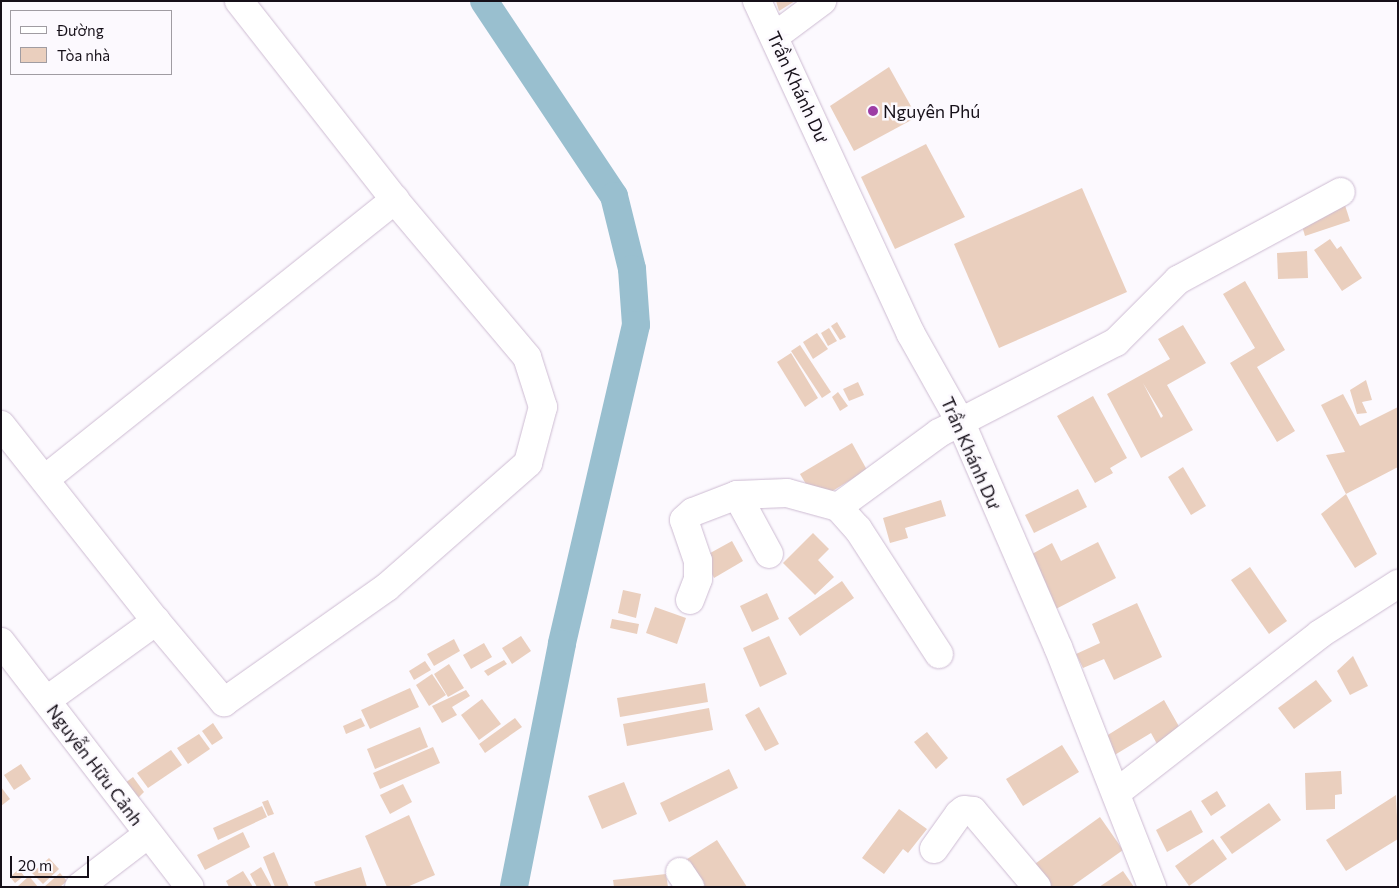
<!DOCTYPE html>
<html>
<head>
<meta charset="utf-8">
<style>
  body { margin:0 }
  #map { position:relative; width:1399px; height:888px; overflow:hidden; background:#fcf9fe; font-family:Commissioner,sans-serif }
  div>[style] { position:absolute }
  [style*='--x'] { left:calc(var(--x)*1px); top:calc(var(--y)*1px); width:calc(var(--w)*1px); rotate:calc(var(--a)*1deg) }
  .canal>* { height:28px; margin:-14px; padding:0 14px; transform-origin:14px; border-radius:14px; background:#99bfcf }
  .building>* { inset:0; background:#eacfbe }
  .roads { filter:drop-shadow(0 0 1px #cdbbd2) drop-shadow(0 0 1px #cdbbd2) }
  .minor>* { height:28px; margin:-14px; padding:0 14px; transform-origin:14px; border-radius:14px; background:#fff }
  .dots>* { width:14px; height:14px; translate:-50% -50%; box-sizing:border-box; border:2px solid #fcf9fe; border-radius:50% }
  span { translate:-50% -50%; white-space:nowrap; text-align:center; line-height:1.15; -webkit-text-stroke:5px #fcf9fe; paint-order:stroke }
  .street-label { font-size:18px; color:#161019 }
  .poi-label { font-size:18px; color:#161019 }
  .left { translate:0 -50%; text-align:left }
  .frame { position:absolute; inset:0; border:2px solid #161019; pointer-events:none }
  .legend { position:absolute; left:10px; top:10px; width:162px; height:65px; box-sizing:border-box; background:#fcf9fe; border:1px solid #a09ca2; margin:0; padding:6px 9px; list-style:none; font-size:15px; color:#161019 }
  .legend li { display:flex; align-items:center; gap:10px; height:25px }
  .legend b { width:25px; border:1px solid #a09ca2 }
  .scale { position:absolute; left:10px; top:856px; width:79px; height:22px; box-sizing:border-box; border:2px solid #161019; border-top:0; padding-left:6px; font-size:15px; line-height:18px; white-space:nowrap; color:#161019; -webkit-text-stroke:4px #fcf9fe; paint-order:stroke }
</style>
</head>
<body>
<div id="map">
  <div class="canal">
    <div style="--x:484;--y:1;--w:234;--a:56.3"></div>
    <div style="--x:614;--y:196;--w:75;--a:76.1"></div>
    <div style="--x:632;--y:269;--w:56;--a:85.9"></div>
    <div style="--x:636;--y:325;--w:327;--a:103.1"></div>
    <div style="--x:562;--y:644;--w:248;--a:101.2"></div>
  </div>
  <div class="building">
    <div style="clip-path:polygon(776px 1px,795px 1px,779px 11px)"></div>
    <div style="clip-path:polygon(889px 67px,917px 117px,854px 151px,830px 106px)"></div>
    <div style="clip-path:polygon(926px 144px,965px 217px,895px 249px,861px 177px)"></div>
    <div style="clip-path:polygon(1082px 188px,1127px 292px,999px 348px,954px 244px)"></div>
    <div style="clip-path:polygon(1344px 202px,1350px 221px,1305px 236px,1299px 216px)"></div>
    <div style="clip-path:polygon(1330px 239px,1337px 249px,1341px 246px,1362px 278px,1342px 291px,1314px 250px)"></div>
    <div style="clip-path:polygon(1307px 251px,1308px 278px,1278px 279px,1277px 253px)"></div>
    <div style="clip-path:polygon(1245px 281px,1285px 350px,1257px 367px,1295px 431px,1277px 442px,1230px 363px,1255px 348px,1223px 294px)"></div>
    <div style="clip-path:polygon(837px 322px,846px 337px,840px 340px,831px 326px)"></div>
    <div style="clip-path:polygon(evenodd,1183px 325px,1206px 363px,1167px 385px,1193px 430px,1141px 458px,1107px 394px,1170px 359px,1158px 339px,1183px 325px,1143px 383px,1163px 416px,1161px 418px,1143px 383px)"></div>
    <div style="clip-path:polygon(829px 328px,837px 341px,828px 346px,821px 333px)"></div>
    <div style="clip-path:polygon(817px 333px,828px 349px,813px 359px,803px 342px)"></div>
    <div style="clip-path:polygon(800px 345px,831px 392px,822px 398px,791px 351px)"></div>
    <div style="clip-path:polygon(791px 353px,818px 398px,805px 407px,777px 362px)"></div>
    <div style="clip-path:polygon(1366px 380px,1372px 400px,1362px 402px,1367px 413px,1357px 414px,1350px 390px)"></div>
    <div style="clip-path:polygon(858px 382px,864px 395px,849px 401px,843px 389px)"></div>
    <div style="clip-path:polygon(838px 392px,848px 406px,840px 411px,832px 397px)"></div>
    <div style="clip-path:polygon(1343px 394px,1360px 426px,1398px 407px,1398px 467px,1346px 494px,1326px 455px,1345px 452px,1321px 405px)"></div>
    <div style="clip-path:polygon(1093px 396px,1127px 458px,1110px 468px,1113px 473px,1095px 483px,1057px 416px)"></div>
    <div style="clip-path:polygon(852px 443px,867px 470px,816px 501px,800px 474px)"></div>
    <div style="clip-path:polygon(1183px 467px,1206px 506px,1191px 515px,1168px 477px)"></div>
    <div style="clip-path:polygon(1078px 489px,1087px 507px,1034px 533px,1025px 515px)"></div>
    <div style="clip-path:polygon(1346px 494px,1377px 554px,1355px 568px,1321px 514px)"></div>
    <div style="clip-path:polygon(941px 500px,946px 516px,905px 528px,908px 538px,890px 543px,883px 518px)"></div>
    <div style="clip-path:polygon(813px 533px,829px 549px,818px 560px,834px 577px,815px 595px,783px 563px)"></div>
    <div style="clip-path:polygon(732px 541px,743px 561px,714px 578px,703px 557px)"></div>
    <div style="clip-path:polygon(1098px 542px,1116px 578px,1050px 612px,1023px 559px,1052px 543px,1061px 561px)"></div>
    <div style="clip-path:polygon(1250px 567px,1287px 621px,1269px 634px,1231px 580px)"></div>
    <div style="clip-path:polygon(842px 581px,854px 598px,800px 636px,788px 618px)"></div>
    <div style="clip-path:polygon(623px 590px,641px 594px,636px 618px,618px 613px)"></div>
    <div style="clip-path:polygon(767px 593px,779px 619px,752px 632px,740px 606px)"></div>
    <div style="clip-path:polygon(1137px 603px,1162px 657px,1114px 680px,1104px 659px,1083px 668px,1076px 654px,1100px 643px,1092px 624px)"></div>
    <div style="clip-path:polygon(655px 607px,686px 618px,677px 644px,646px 633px)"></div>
    <div style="clip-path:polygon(612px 619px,639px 624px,637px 634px,610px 628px)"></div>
    <div style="clip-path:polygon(521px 636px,531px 651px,512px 664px,502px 648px)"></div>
    <div style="clip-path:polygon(769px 636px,787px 674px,760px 687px,743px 648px)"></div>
    <div style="clip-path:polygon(454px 639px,460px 651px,434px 666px,427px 654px)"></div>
    <div style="clip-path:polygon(484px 643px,492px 657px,471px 669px,463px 655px)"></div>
    <div style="clip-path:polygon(1353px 656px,1368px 686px,1350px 695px,1337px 671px)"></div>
    <div style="clip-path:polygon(504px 660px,507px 664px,488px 676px,484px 671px)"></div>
    <div style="clip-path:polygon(425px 661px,431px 670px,414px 680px,409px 671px)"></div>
    <div style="clip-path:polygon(449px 664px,464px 688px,448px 697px,434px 674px)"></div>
    <div style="clip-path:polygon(432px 674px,446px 695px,429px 706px,416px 685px)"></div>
    <div style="clip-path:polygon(1316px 680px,1332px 701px,1294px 729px,1278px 708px)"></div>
    <div style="clip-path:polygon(705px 683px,708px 702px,620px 717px,617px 698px)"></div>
    <div style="clip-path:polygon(410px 688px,419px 707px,370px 729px,361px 710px)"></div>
    <div style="clip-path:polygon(466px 690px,470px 696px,452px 707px,457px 715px,442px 723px,432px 706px)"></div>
    <div style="clip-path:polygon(482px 699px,501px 724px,479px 740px,461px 715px)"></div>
    <div style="clip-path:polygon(1164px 700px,1181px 730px,1157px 744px,1151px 733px,1113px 756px,1103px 738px)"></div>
    <div style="clip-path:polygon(759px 707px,779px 744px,765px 751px,745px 715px)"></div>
    <div style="clip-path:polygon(709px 708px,713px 730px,627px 746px,623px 724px)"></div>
    <div style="clip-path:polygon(361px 718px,365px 726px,346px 734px,343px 726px)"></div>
    <div style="clip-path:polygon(515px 718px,522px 727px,485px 753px,479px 744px)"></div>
    <div style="clip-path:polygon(213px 723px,223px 738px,212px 745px,202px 731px)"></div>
    <div style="clip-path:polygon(420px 727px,428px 747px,375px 769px,367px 749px)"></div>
    <div style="clip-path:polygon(927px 732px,948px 758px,936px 769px,914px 742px)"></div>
    <div style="clip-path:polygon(199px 734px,210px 749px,188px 764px,177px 748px)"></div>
    <div style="clip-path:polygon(1062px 745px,1079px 772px,1023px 806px,1006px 779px)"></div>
    <div style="clip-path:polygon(433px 747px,440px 763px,380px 789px,373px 773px)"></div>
    <div style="clip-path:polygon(171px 750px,182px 765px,148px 788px,137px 773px)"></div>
    <div style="clip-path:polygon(21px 764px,31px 779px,14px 790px,4px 775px)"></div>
    <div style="clip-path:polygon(729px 769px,738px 788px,669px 822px,660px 803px)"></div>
    <div style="clip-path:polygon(1341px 771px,1342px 794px,1335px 795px,1335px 809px,1306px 810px,1305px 773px)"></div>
    <div style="clip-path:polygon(133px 777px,144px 792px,137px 799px,125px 783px)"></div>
    <div style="clip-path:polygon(624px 782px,637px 814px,602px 829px,588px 796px)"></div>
    <div style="clip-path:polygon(403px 784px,412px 802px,390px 814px,380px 795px)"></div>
    <div style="clip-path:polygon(1px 787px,10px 799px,1px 806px)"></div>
    <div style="clip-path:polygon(1217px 791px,1226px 806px,1211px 816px,1201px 801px)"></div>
    <div style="clip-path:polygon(1396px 795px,1398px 839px,1346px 871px,1326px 840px)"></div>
    <div style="clip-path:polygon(268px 800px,274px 814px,268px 816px,262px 802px)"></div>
    <div style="clip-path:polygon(1269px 803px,1281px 820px,1232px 854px,1220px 837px)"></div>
    <div style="clip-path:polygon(262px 806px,267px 817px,218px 840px,213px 828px)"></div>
    <div style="clip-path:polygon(899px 809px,927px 829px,908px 853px,903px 849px,884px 874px,862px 858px)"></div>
    <div style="clip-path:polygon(1191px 810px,1203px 832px,1167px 852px,1156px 830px)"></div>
    <div style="clip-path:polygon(409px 815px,435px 875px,407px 887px,387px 887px,365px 836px)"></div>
    <div style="clip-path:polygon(1100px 817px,1123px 850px,1071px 887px,1046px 887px,1032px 866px)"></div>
    <div style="clip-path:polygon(243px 832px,250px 847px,205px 870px,197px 855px)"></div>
    <div style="clip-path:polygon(1213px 839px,1227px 859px,1189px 886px,1175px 866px)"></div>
    <div style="clip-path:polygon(717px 840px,747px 887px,700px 887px,684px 861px)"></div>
    <div style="clip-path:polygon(274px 852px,289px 887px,275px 887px,263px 857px)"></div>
    <div style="clip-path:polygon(49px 858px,59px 869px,43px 884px,32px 873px)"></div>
    <div style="clip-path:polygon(261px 867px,272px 887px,257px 887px,250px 874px)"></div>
    <div style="clip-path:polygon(361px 867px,367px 887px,316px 887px,314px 882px)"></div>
    <div style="clip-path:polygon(19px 869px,24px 876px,15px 883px,10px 877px)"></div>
    <div style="clip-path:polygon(243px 871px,253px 887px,229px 887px,226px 881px)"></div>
    <div style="clip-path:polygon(1123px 871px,1134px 887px,1099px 887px)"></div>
    <div style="clip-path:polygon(60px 873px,67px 881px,60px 887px,44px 887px)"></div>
    <div style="clip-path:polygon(666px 874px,668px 887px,614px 887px,613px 880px)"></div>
    <div style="clip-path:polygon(29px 876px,38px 887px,17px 887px)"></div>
  </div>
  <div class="roads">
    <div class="minor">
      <div style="--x:757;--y:1;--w:367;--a:65.2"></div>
      <div style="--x:911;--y:334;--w:102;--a:60.7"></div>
      <div style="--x:961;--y:423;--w:244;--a:66.6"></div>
      <div style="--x:1058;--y:647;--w:258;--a:68.6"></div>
      <div style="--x:775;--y:36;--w:59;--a:-36.7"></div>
      <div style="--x:1;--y:425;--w:250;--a:51.7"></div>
      <div style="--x:45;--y:479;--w:448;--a:-38.6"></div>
      <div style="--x:737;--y:495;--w:67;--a:61.5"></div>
      <div style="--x:838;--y:507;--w:30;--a:48"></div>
      <div style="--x:858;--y:529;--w:149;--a:57.1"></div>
      <div style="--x:690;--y:600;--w:22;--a:-69"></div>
      <div style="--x:698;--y:579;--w:18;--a:-90"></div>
      <div style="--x:698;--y:561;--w:43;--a:-108.9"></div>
      <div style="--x:684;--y:520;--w:12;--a:-42"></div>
      <div style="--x:693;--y:512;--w:47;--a:-21.1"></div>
      <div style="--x:737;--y:495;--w:50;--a:-2.3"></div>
      <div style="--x:787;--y:493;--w:53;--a:15.4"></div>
      <div style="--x:838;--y:507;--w:125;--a:-36.2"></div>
      <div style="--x:939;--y:433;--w:199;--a:-27.2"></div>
      <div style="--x:1116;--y:342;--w:88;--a:-45"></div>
      <div style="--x:1178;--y:280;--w:185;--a:-28.4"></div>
      <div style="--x:1;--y:642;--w:309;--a:52.4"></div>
      <div style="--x:47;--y:700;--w:135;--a:-35.9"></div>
      <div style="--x:156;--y:621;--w:106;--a:50"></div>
      <div style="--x:224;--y:702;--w:199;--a:-35.2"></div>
      <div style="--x:387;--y:587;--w:188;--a:-41.3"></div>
      <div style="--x:528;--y:463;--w:58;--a:-75"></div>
      <div style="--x:543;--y:407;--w:52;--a:-107.7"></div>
      <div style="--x:527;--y:357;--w:205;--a:-130.1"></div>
      <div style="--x:395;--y:200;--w:253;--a:-128.1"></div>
      <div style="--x:1116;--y:793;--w:259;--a:-37.9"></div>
      <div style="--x:1320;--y:634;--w:93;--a:-32.7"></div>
      <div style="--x:934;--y:849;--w:43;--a:-54.5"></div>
      <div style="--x:959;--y:814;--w:6;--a:-39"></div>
      <div style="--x:964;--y:810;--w:9;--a:6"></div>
      <div style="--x:973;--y:811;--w:99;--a:49.9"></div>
      <div style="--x:680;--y:872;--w:18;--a:56"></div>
      <div style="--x:79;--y:887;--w:87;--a:-37.5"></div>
    </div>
  </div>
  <div class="dots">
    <div style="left:873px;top:111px;background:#9d3da5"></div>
  </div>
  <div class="street-label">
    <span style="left:798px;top:87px;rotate:65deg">Trần Khánh Dư</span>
    <span style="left:971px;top:453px;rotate:66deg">Trần Khánh Dư</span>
    <span style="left:95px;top:765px;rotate:53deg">Nguyễn Hữu Cảnh</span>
  </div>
  <div class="poi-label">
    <span class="left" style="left:883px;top:111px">Nguyên Phú</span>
  </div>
  <div class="frame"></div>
  <ul class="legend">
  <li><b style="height:6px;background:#fff"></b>Đường</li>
  <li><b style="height:14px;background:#eacfbe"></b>Tòa nhà</li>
  </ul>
  <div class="scale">20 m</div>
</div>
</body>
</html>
